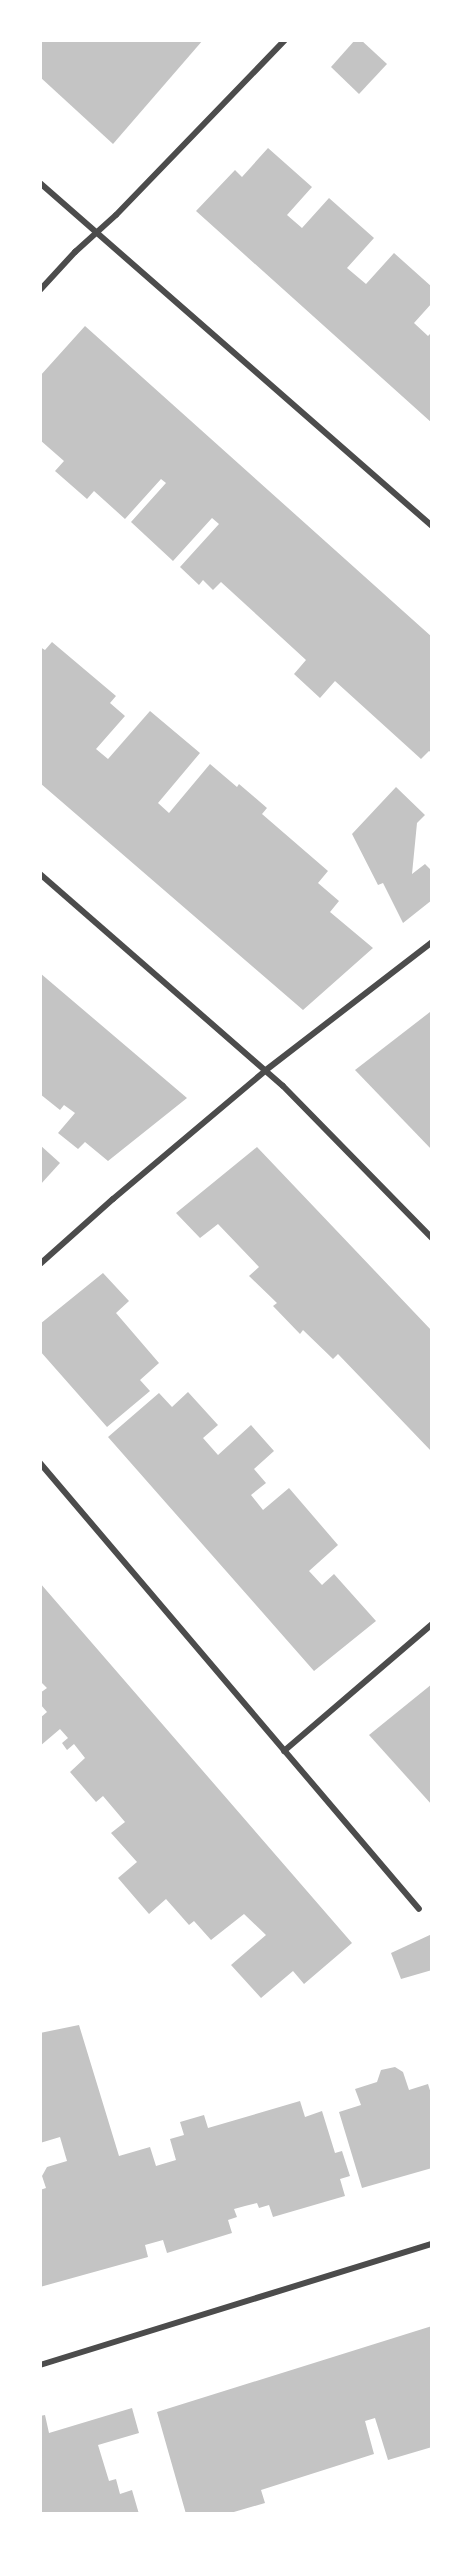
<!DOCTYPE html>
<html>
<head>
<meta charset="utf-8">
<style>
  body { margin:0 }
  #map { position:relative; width:472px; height:2554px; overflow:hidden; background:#fff; font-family:Figtree,sans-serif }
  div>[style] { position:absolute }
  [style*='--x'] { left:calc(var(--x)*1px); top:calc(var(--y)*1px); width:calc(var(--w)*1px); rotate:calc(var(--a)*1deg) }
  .building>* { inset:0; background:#c4c4c4 }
  .minor>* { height:6px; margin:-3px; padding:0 3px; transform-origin:3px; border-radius:3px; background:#4c4c4c }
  span { translate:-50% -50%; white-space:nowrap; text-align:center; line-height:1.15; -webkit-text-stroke:6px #fff; paint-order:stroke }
  .frame { position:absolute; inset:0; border:42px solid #fff; pointer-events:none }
</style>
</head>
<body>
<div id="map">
  <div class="building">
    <div style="clip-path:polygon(40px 40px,203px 40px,113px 144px,40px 77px)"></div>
    <div style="clip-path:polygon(355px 40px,361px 40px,387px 64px,359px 94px,331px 67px)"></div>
    <div style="clip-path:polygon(268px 148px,312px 187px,287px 215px,302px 228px,329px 198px,374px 238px,347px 268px,366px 284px,394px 253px,432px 287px,432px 303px,414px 323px,428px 336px,432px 332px,432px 423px,196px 211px,235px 170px,242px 177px)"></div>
    <div style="clip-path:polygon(85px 326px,432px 637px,432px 753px,429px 751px,421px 759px,335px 681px,320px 698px,294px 674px,306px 660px,221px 582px,213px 590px,203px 580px,199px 585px,180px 567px,219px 524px,212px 518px,173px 561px,131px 522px,166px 483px,161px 479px,125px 519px,94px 491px,87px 499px,55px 471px,64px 461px,40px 440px,40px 376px)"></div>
    <div style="clip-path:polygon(52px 642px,116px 696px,110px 703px,125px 716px,96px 749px,108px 759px,150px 711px,200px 753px,158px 803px,169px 813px,210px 764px,237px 787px,239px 784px,267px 808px,262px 814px,328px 871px,318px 883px,339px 901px,330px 912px,373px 948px,303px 1010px,40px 783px,40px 647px,45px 650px)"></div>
    <div style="clip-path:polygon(396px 787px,425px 815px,417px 823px,412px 874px,425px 864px,432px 871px,432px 900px,403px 923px,383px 883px,378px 885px,352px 834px)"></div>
    <div style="clip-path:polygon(40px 973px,187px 1098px,108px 1161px,85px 1142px,78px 1149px,58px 1133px,75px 1113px,64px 1105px,60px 1110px,40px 1094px)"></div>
    <div style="clip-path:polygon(430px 1012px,432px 1013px,432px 1150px,355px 1070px)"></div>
    <div style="clip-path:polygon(40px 1145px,60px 1163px,40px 1185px)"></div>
    <div style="clip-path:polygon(257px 1147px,432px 1331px,432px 1452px,338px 1354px,333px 1359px,303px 1330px,300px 1334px,273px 1306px,277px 1303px,249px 1276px,259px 1267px,218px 1224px,200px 1238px,176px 1213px)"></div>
    <div style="clip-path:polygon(103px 1273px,129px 1301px,116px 1313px,159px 1363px,140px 1380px,150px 1391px,107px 1427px,40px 1351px,40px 1324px)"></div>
    <div style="clip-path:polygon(188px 1392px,218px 1425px,203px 1438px,218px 1455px,251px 1425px,274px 1451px,254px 1469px,266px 1483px,251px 1495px,263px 1510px,289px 1488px,338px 1545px,309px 1571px,322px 1585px,334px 1574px,376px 1621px,314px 1671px,108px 1437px,159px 1393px,172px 1407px)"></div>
    <div style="clip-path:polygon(40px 1583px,352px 1943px,304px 1984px,293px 1971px,261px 1998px,231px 1965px,266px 1935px,244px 1914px,211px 1940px,194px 1921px,189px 1925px,166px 1899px,149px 1914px,118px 1878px,137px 1862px,111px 1833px,125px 1822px,103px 1796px,96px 1802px,70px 1772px,85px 1758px,74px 1744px,67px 1750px,62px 1743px,68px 1738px,60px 1729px,40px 1746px,40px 1718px,47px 1712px,40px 1704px,40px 1693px,47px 1688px,40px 1681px)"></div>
    <div style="clip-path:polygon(432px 1684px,432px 1805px,369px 1735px)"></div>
    <div style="clip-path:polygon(432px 1934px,432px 1970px,401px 1979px,391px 1953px)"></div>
    <div style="clip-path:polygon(79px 2025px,119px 2156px,150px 2147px,156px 2166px,176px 2160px,170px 2139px,184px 2135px,180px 2122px,204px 2115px,208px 2128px,300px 2101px,305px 2117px,322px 2111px,335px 2153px,342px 2151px,350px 2176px,340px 2179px,345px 2196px,273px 2217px,269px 2205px,259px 2208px,257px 2203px,245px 2206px,234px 2209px,237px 2217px,228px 2220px,232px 2233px,167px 2253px,163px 2240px,145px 2245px,148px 2257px,40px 2287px,40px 2190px,46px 2188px,42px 2176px,47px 2167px,67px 2161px,60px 2137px,40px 2143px,40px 2033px)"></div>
    <div style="clip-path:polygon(395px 2067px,403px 2072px,409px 2090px,428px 2084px,432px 2097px,432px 2168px,362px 2188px,339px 2112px,361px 2105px,355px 2089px,377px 2082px,381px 2070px)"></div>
    <div style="clip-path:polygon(432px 2326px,432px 2447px,388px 2460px,375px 2418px,365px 2421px,374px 2454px,261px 2490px,265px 2503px,227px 2514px,186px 2514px,157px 2412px)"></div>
    <div style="clip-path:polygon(132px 2408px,139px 2433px,98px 2445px,109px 2481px,116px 2479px,120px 2494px,132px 2490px,139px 2514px,40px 2514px,40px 2416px,45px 2415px,49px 2433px)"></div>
  </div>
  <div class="minor">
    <div style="--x:40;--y:183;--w:521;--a:41.19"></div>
    <div style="--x:40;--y:290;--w:52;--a:-47.4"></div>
    <div style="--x:75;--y:252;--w:55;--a:-42.1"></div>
    <div style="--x:116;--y:215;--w:243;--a:-46"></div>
    <div style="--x:40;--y:874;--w:322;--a:41.1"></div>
    <div style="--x:283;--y:1086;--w:213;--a:45.6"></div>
    <div style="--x:40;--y:1264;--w:98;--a:-41.7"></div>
    <div style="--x:113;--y:1199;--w:200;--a:-40.1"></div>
    <div style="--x:266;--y:1070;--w:210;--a:-37.6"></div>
    <div style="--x:40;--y:1463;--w:585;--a:49.64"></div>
    <div style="--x:284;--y:1751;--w:195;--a:-40.6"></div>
    <div style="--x:40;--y:2365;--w:410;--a:-17.2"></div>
  </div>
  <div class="frame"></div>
</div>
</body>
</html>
